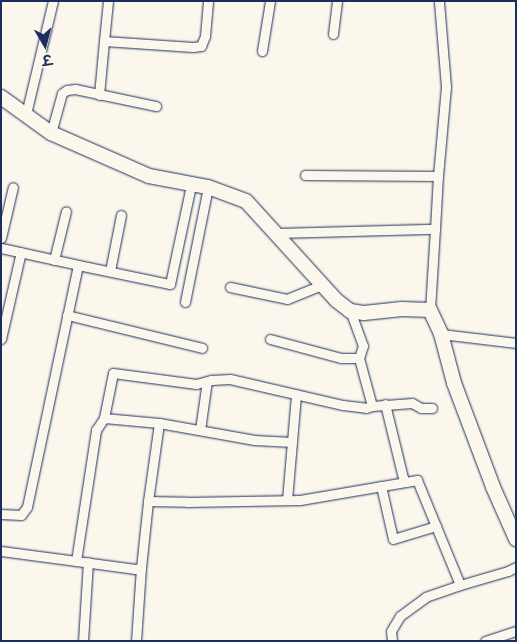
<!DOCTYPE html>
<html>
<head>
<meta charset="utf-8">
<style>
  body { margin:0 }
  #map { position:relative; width:517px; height:642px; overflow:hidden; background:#fbf7ec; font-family:"Patrick Hand","Playpen Sans Deva",sans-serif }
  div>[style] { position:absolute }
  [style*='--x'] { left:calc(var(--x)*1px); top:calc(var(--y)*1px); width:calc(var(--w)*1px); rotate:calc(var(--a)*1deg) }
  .roads { filter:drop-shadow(0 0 1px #1b2f5e) drop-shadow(0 0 1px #1b2f5e) }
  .street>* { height:9px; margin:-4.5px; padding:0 4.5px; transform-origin:4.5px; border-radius:4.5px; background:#fbf7ec }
  .secondary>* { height:14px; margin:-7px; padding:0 7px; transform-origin:7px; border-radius:7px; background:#fbf7ec }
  span { translate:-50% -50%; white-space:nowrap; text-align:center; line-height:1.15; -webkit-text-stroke:5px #fbf7ec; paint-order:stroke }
  .frame { position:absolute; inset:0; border:2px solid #1b2f5e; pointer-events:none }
  .north { position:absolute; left:20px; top:20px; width:50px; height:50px; -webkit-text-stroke:4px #fbf7ec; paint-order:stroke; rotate:172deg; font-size:14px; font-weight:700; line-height:20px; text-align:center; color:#1b2f5e }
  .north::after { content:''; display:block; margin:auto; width:18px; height:22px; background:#1b2f5e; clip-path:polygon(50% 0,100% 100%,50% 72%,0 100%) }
</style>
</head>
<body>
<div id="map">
  <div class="roads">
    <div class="street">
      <div style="--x:108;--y:1;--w:40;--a:95.7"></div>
      <div style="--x:104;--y:41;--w:89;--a:3.9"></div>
      <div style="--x:193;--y:47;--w:8;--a:-7"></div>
      <div style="--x:201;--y:46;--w:11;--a:-68"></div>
      <div style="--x:205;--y:36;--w:35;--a:-85"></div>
      <div style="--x:333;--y:34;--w:33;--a:-83"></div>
      <div style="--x:262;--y:51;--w:51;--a:-80.9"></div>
      <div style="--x:99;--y:95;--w:54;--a:-84.7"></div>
      <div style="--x:26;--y:114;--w:116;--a:-76.6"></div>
      <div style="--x:51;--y:133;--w:41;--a:-74.6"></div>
      <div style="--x:62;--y:93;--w:6;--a:-31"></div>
      <div style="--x:67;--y:90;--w:8;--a:-7"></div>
      <div style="--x:75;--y:89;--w:83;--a:11.9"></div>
      <div style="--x:438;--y:176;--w:89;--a:-84.9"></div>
      <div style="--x:446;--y:87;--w:86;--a:-94.7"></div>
      <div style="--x:277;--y:233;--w:158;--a:-1.5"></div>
      <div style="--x:435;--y:229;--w:53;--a:-86.8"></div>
      <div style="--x:438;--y:176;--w:133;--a:-179.6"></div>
      <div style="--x:1;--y:238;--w:52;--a:-76.8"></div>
      <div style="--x:1;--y:248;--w:79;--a:12.4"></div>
      <div style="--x:78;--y:265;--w:247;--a:101.9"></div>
      <div style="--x:27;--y:507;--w:10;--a:127"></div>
      <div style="--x:21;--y:515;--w:20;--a:-177"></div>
      <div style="--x:54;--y:260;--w:50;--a:-76.2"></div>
      <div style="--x:78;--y:265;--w:94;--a:11.7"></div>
      <div style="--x:170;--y:284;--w:101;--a:-78"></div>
      <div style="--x:110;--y:271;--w:57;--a:-78.9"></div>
      <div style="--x:230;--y:287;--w:58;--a:11.9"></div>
      <div style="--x:287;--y:299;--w:40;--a:-22"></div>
      <div style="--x:185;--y:302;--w:117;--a:-78.7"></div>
      <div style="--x:430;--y:310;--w:81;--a:-86.5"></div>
      <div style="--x:67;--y:315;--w:139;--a:13.7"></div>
      <div style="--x:441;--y:334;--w:76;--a:6.8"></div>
      <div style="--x:1;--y:339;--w:89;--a:-77.1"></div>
      <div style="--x:270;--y:339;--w:73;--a:15"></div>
      <div style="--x:341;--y:358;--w:18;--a:0"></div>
      <div style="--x:385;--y:404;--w:76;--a:76.3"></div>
      <div style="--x:403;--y:478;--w:5;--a:53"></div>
      <div style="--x:372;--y:406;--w:40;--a:-4.3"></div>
      <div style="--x:412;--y:403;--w:10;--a:29"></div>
      <div style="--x:421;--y:408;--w:11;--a:0"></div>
      <div style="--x:104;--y:418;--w:55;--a:5.2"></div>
      <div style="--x:159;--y:423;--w:79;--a:98"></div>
      <div style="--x:159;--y:423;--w:97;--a:10.1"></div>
      <div style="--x:254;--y:440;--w:38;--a:3"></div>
      <div style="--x:200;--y:430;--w:49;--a:-81.9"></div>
      <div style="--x:381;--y:486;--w:54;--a:77.2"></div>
      <div style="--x:393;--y:539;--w:45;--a:-16.8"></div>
      <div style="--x:287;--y:500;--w:106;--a:-85.1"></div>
      <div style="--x:1;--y:551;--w:76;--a:7.6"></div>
      <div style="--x:76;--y:561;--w:133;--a:-81.3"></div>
      <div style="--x:96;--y:430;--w:14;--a:-56"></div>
      <div style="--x:104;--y:418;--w:46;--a:-78.7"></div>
      <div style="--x:113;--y:373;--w:84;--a:7.5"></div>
      <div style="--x:196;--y:384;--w:16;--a:-15"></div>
      <div style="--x:211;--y:380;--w:19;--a:-3"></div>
      <div style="--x:230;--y:379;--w:116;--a:13"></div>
      <div style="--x:343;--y:405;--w:23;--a:7"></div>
      <div style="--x:366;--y:408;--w:6;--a:-18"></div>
      <div style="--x:372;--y:406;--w:50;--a:-105.2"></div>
      <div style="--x:359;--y:358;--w:13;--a:-72"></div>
      <div style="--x:363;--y:346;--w:37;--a:-110"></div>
      <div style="--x:76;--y:561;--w:60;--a:7.7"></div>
      <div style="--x:135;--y:569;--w:6;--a:-9"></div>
      <div style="--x:141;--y:568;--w:67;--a:-84"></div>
      <div style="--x:148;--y:501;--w:39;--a:1"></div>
      <div style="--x:187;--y:502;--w:113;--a:-1"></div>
      <div style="--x:300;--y:500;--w:119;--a:-9.7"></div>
      <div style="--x:417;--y:480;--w:113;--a:67.7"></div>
      <div style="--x:460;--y:585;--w:36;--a:161"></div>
      <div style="--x:426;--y:597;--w:32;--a:144"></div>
      <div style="--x:400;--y:616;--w:17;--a:121"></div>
      <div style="--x:391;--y:631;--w:10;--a:84"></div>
      <div style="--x:460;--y:585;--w:50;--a:-16.3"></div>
      <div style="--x:508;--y:571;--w:9;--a:-27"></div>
      <div style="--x:83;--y:641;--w:79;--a:-86.4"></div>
      <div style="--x:136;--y:641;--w:73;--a:-86.1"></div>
      <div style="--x:485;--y:641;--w:33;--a:-18"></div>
    </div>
    <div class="secondary">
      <div style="--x:1;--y:97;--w:62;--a:35.8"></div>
      <div style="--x:51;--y:133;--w:107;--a:23.7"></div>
      <div style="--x:149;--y:176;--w:60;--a:10.6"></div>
      <div style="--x:208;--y:187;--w:40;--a:20.2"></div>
      <div style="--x:246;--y:201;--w:134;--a:47.7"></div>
      <div style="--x:336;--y:300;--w:18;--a:38"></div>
      <div style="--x:350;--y:311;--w:14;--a:8"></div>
      <div style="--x:364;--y:313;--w:38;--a:-6"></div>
      <div style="--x:402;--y:309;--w:28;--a:2"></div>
      <div style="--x:430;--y:310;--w:26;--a:65"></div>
      <div style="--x:441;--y:334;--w:51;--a:75.1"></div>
      <div style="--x:454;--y:383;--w:111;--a:69.4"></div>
      <div style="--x:493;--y:487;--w:57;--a:66.1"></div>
    </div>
  </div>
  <div class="frame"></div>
  <div class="north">उ</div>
</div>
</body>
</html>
